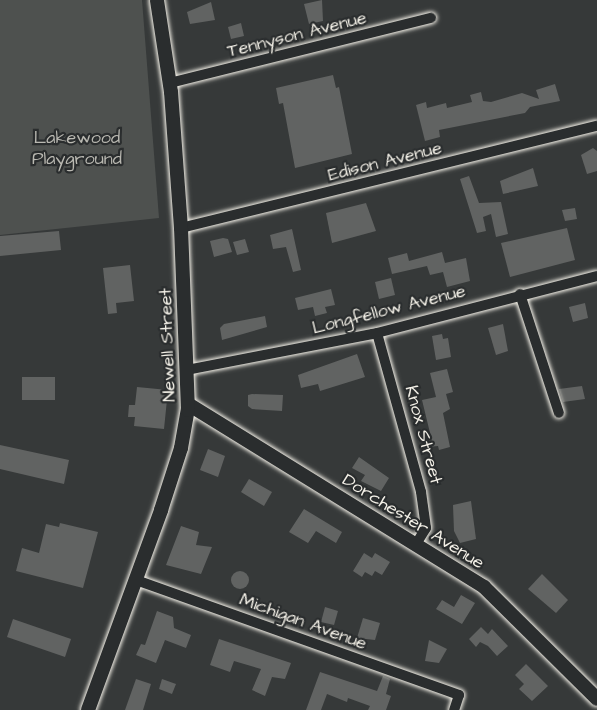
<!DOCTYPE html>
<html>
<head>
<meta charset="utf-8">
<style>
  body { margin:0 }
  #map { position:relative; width:597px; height:710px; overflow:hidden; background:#363939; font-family:"Architects Daughter",sans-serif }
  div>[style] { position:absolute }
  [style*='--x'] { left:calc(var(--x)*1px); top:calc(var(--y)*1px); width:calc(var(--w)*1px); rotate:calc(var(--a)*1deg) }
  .green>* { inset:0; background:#4e514f }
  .building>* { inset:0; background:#616362 }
  .round { border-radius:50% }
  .roads { filter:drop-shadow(0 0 2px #f4f1e8) drop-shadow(0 0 2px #f4f1e8) }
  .street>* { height:10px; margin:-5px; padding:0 5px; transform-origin:5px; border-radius:5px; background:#2a2d2e }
  .secondary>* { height:14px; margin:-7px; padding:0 7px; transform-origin:7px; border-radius:7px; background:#2a2d2e }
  span { translate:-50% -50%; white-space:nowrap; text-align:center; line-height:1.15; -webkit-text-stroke:4.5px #2a2d2e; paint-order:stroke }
  .street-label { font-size:18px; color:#f4f1e8 }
  .park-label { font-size:18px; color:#bab9b2 }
</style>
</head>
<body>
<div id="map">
  <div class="green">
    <div style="clip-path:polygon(0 0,142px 0,159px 218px,0 235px)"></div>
  </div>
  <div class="building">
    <div style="clip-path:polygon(322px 0,323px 21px,309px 24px,304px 4px)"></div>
    <div style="clip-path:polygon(211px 2px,215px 20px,190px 24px,187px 12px)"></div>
    <div style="clip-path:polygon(241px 23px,244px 36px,231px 39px,228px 27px)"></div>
    <div style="clip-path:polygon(333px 75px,336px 88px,339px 87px,352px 154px,295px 168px,283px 103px,279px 104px,276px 88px)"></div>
    <div style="clip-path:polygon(555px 84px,560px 101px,530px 107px,525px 113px,439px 130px,440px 137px,425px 141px,416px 105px,426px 102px,427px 108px,446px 103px,447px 108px,472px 102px,470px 95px,481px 92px,483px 101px,491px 102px,522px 93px,539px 99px,536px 90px)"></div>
    <div style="clip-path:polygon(593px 148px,597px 151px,597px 171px,587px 174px,581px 155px)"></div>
    <div style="clip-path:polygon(533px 168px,538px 186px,503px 194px,500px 181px)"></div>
    <div style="clip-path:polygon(469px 176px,479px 203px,501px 202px,508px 234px,496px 237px,491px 214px,483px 217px,486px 231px,477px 233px,460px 179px)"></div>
    <div style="clip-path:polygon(366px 203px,376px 231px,332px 243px,326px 213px)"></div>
    <div style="clip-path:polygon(575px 208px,577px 219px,565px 221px,562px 210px)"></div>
    <div style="clip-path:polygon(567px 228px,575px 260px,510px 277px,501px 243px)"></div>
    <div style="clip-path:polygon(292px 229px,301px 270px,293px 272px,286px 247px,273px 249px,270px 235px)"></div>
    <div style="clip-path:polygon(59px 231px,61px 250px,0 256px,0 236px)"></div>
    <div style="clip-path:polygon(223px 238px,228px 239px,232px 252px,214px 257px,210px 241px)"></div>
    <div style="clip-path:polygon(245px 239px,249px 252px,237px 255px,233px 242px)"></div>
    <div style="clip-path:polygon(442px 252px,445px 263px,466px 258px,470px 281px,447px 287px,443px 272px,430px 275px,427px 266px,392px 274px,388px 258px,407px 253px,409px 261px)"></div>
    <div style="clip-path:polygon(130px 265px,134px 301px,116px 303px,117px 313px,108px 314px,103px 268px)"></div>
    <div style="clip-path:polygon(391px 278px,395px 295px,379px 299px,375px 282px)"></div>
    <div style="clip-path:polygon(331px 289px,335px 305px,325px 307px,327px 313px,315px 316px,313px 307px,298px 310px,295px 298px)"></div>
    <div style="clip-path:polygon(585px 303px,588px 318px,573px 322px,569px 307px)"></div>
    <div style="clip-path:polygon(265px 316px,267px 327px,222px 340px,220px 328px,224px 324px)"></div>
    <div style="clip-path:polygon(503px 324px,508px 351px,496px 355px,488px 328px)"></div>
    <div style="clip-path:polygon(442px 334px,443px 339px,448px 338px,451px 357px,436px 360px,432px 336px)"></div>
    <div style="clip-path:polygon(357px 354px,365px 377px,320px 391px,318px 384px,301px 388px,298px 375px)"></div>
    <div style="clip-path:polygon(447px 369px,453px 392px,446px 394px,450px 409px,443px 413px,450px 447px,439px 450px,438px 446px,426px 447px,424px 435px,430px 433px,422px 400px,436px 397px,430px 373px)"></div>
    <div style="clip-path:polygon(22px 377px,55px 377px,55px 400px,22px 400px)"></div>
    <div style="clip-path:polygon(582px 386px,585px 399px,563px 402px,559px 389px)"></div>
    <div style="clip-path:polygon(137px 387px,168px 390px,164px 429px,134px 426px,135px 417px,128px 417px,129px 405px,135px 405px)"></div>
    <div style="clip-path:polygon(252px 394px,283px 395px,282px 411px,252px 409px,248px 406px,248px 395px)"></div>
    <div style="clip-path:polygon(0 445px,69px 460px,64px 484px,0 469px)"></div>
    <div style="clip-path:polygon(208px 449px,225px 456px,218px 477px,200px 470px)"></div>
    <div style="clip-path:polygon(359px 457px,389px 478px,381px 491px,361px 481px,365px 475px,352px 468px)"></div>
    <div style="clip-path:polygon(249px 479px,272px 492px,264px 506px,241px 492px)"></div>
    <div style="clip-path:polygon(471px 501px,476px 539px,460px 543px,454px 531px,453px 505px)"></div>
    <div style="clip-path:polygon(304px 509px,342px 532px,336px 543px,316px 531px,308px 543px,289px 532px)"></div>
    <div style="clip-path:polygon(60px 523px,98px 532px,83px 588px,16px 571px,22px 548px,39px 553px,46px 524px,59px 527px)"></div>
    <div style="clip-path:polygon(181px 526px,199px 532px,196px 545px,212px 547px,201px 574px,166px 565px)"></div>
    <div style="clip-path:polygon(364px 553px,372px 558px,375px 553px,390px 562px,382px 575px,375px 571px,372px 576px,365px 572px,362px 577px,353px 571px)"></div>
    <div class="round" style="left:231px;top:571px;width:18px;height:18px"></div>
    <div style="clip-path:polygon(542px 574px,568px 600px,556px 613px,528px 589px)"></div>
    <div style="clip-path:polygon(461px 595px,475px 603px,462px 624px,436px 609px,442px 600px,454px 607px)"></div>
    <div style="clip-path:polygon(325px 607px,338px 611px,334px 625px,321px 622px)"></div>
    <div style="clip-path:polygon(157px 611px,173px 617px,174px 628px,191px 635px,186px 648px,165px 640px,156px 663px,136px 655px,141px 644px,145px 645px)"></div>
    <div style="clip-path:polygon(363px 618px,380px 623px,375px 640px,357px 638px)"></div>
    <div style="clip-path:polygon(13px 619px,71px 639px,65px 657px,7px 637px)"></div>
    <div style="clip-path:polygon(481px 627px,488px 634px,492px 629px,508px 646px,497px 656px,488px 646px,480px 642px,476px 647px,469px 639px)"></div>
    <div style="clip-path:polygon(219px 639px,291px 663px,285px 679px,272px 677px,265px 696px,252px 690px,261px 669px,234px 661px,230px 672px,210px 665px)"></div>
    <div style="clip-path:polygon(429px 640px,447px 649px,439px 663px,425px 661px)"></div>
    <div style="clip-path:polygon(526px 664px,548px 686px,532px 701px,519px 689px,524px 684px,515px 675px)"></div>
    <div style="clip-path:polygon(320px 672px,377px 691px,383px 676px,390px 679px,386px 694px,391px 696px,386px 710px,368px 710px,370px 706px,348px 698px,347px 702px,327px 694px,321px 710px,306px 710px)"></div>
    <div style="clip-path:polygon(136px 679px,151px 684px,143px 710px,125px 710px)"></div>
    <div style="clip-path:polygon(162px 679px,176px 684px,172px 694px,159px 689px)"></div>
  </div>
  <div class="roads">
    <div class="street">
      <div style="--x:170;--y:83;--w:269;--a:-14"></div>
      <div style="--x:181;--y:228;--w:428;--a:-13.8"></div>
      <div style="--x:520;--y:294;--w:125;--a:71.9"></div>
      <div style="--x:377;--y:333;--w:165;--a:74.5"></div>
      <div style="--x:421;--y:492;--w:36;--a:82"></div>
      <div style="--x:426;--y:528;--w:19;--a:122"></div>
      <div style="--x:187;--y:370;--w:189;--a:-11"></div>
      <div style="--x:373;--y:334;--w:231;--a:-14.5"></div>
      <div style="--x:136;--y:580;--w:343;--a:19.6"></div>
      <div style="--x:459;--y:695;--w:16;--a:108"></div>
    </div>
    <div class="secondary">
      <div style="--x:188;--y:404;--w:348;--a:31.7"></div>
      <div style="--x:484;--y:587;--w:159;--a:44.7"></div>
      <div style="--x:88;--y:710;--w:213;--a:-69.9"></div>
      <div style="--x:161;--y:510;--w:65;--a:-72.1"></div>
      <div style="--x:181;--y:448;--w:39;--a:-80"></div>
      <div style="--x:188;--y:410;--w:182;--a:-92.2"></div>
      <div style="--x:181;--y:228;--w:136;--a:-94.2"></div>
      <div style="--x:171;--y:92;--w:93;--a:-98.7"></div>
    </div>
  </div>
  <div class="street-label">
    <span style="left:297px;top:35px;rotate:-14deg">Tennyson Avenue</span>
    <span style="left:385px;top:162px;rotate:-14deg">Edison Avenue</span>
    <span style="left:389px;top:310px;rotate:-14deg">Longfellow Avenue</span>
    <span style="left:168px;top:345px;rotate:-92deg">Newell Street</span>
    <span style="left:423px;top:435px;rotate:75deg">Knox Street</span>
    <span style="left:413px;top:522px;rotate:32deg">Dorchester Avenue</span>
    <span style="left:303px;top:622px;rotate:20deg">Michigan Avenue</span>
  </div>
  <div class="park-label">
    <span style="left:77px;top:149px">Lakewood<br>Playground</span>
  </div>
</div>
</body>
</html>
